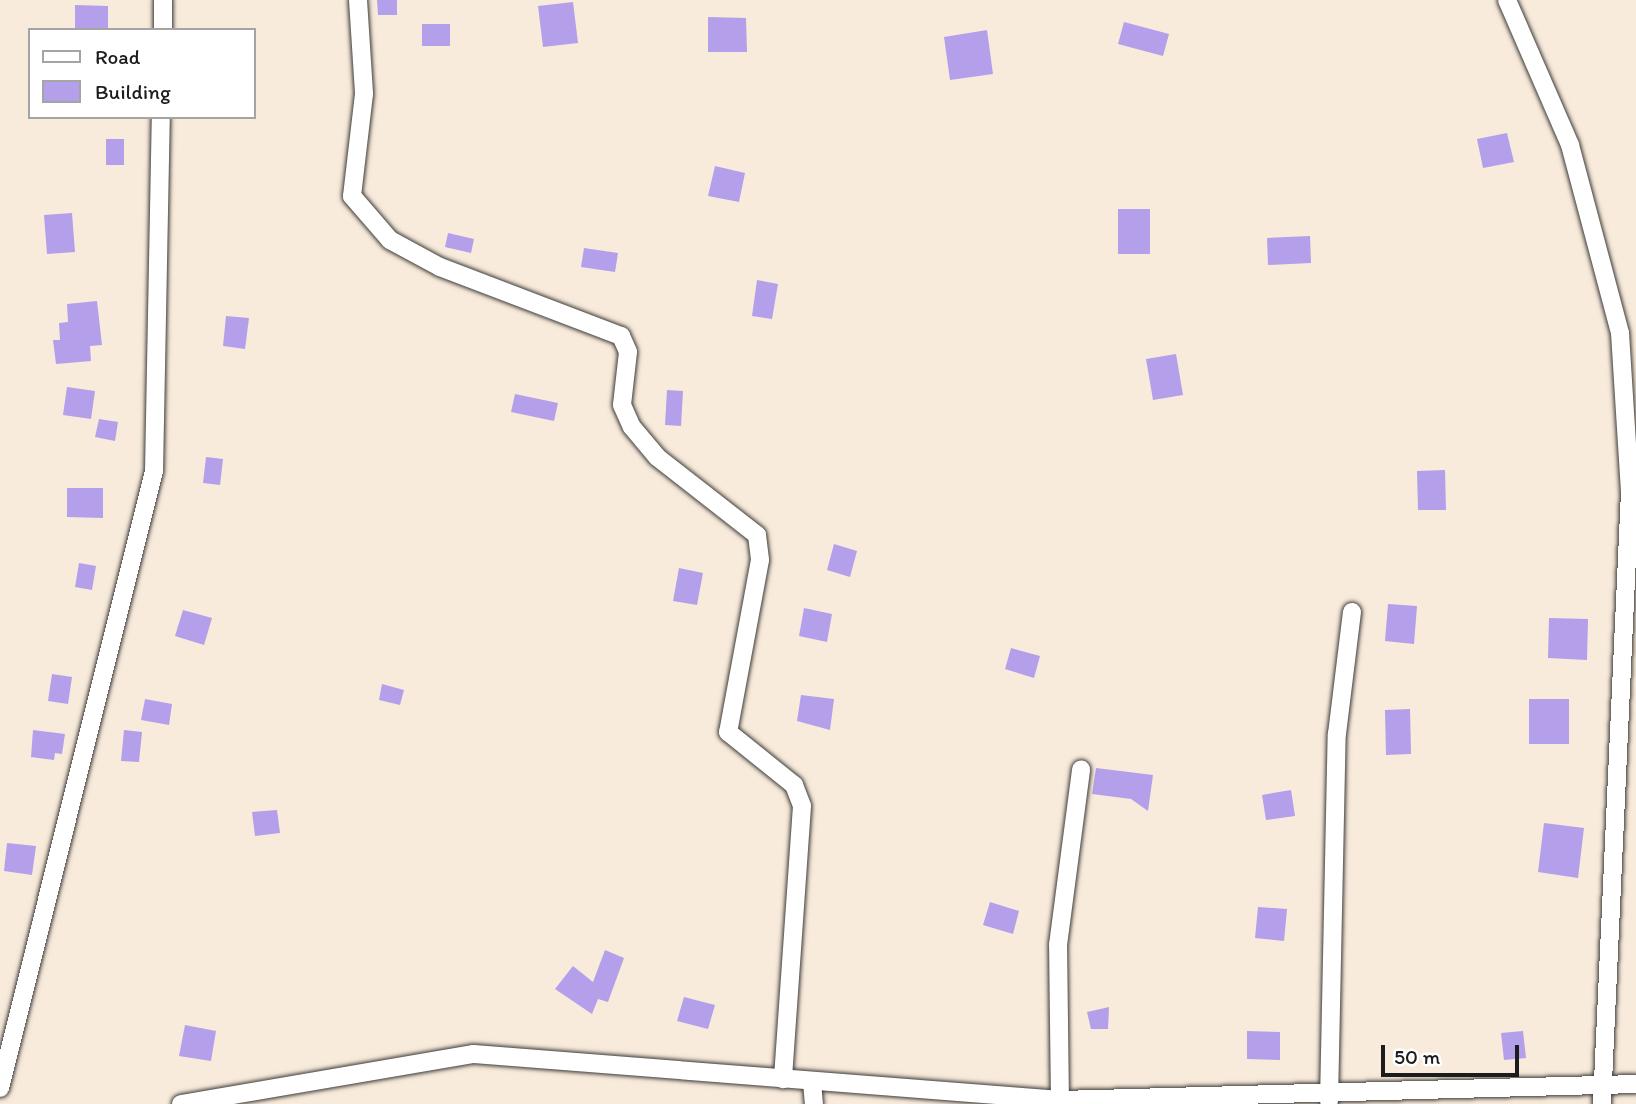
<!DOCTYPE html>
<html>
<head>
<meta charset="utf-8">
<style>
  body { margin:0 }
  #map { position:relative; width:1636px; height:1104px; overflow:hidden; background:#f8ebdb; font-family:Itim,sans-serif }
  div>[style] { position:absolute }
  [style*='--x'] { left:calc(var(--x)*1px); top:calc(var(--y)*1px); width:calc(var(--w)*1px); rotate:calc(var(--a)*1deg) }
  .building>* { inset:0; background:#b49fea }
  .roads { filter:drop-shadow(0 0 2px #3d3b39) drop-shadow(0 0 2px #3d3b39) }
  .minor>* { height:18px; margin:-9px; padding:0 9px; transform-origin:9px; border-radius:9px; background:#fff }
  span { translate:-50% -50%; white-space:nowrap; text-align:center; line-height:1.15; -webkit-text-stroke:5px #fff; paint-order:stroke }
  .legend { position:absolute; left:28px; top:28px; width:228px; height:91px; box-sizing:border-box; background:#fff; border:2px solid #a4a4a4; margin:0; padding:9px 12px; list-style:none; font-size:21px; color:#1c1c1c }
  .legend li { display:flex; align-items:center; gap:14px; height:35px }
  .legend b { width:35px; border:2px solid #a4a4a4 }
  .scale { position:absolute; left:1381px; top:1045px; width:138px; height:32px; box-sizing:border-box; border:4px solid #1c1c1c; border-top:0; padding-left:9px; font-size:21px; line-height:24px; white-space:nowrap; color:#1c1c1c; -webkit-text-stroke:5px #fff; paint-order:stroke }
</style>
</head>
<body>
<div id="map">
  <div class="building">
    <div style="clip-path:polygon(377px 0,397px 0,397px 15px,378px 15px)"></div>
    <div style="clip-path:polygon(573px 2px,578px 43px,543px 47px,538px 6px)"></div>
    <div style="clip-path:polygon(75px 5px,108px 6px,108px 30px,75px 30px)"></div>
    <div style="clip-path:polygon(708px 17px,746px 18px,747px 52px,708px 52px)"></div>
    <div style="clip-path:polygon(1124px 22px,1169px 34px,1163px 56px,1118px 44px)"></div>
    <div style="clip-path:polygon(422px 24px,450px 24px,450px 46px,422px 46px)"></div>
    <div style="clip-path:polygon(987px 30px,993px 74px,950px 80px,944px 37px)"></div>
    <div style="clip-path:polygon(1507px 133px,1514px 162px,1483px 168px,1477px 139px)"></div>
    <div style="clip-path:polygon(106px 139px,124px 139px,124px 165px,106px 165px)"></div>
    <div style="clip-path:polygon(715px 166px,745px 173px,739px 202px,708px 196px)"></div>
    <div style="clip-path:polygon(1118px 209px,1150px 209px,1150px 254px,1118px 254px)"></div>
    <div style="clip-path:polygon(72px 213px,75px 252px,47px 254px,44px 215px)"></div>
    <div style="clip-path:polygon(448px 233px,474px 239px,471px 253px,445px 247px)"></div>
    <div style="clip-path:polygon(1310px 236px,1311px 263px,1268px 265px,1267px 238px)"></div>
    <div style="clip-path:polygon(584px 248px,618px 253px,615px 272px,581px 267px)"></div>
    <div style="clip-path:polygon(757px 280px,778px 284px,772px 319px,752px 316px)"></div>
    <div style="clip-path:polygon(97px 301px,102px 345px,90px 346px,91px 361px,56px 364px,53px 340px,60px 340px,59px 323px,68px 322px,67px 304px)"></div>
    <div style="clip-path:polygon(226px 316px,249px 318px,245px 349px,223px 346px)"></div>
    <div style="clip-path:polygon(1176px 354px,1183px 395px,1153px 400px,1146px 359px)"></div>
    <div style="clip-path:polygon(67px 387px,95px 391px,91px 419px,63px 415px)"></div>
    <div style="clip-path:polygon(667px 390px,683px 391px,681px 426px,665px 425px)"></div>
    <div style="clip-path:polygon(515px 394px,558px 403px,554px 421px,511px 412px)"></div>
    <div style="clip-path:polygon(99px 419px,118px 422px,115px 441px,95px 437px)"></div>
    <div style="clip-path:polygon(206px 457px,223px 459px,220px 485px,203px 483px)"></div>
    <div style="clip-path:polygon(1445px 470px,1446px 510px,1418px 510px,1417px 471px)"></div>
    <div style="clip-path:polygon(67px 488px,103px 488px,103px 518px,67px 517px)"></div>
    <div style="clip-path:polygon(834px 544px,857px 551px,850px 577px,827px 570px)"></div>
    <div style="clip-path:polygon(79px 563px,96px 566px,92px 590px,75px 587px)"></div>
    <div style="clip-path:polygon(679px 568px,703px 573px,697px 605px,673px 601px)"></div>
    <div style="clip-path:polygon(1388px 604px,1417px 606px,1414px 644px,1385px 641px)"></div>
    <div style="clip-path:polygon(804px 608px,832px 614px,827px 642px,799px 636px)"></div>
    <div style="clip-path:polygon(183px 610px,212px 618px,204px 645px,175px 636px)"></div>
    <div style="clip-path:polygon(1549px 618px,1588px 619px,1587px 660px,1548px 658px)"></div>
    <div style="clip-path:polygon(1011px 648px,1040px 656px,1034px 678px,1005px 669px)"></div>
    <div style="clip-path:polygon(52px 674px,72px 677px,68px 704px,48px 701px)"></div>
    <div style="clip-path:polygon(382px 684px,404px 690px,400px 705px,379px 700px)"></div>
    <div style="clip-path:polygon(801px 695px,834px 699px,830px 730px,797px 721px)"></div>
    <div style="clip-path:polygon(145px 699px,172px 704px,169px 725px,141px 720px)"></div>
    <div style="clip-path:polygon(1529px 699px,1569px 699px,1569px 744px,1529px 744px)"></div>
    <div style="clip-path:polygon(1410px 709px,1411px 754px,1386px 755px,1385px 710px)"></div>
    <div style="clip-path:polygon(33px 730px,65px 734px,62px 754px,55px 753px,54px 760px,31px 757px)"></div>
    <div style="clip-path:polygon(124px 730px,142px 732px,139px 762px,121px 761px)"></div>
    <div style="clip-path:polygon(1096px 768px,1153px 775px,1148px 811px,1131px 799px,1092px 794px)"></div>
    <div style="clip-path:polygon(1291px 790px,1295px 816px,1266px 820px,1262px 795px)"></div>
    <div style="clip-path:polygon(277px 810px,280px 833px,255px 836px,252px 812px)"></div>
    <div style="clip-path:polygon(1544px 823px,1584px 828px,1578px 878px,1538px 872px)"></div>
    <div style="clip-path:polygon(7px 843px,36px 846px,32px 875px,4px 871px)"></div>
    <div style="clip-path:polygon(990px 902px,1019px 911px,1013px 934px,983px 925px)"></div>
    <div style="clip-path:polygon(1258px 907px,1287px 909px,1284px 941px,1255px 938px)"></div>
    <div style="clip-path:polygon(605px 950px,624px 958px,608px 1002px,598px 999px,592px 1014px,555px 989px,573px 966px,593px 982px)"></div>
    <div style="clip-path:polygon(684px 997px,715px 1005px,708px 1029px,677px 1021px)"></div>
    <div style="clip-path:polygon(1109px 1007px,1108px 1029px,1091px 1029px,1087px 1012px)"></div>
    <div style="clip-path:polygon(185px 1025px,216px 1031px,211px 1061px,179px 1056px)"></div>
    <div style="clip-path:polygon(1247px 1031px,1280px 1032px,1280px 1060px,1247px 1059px)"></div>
    <div style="clip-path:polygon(1523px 1031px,1526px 1058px,1504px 1060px,1501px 1033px)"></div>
  </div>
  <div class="roads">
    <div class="minor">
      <div style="--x:358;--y:0;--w:94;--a:86.3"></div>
      <div style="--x:364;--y:94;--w:103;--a:96.7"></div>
      <div style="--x:352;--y:196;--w:58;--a:49.2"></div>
      <div style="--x:390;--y:240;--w:57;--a:28.4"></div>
      <div style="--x:440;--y:267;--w:194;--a:20.9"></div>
      <div style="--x:621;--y:336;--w:17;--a:66"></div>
      <div style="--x:628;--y:352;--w:53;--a:96.5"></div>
      <div style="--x:622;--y:405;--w:24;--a:66"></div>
      <div style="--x:632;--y:427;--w:39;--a:50"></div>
      <div style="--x:657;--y:457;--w:127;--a:38"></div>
      <div style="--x:757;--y:535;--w:25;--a:83"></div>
      <div style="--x:760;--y:560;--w:175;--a:100.5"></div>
      <div style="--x:728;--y:732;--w:85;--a:38.8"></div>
      <div style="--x:794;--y:785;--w:22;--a:69"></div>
      <div style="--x:802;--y:806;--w:274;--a:94"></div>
      <div style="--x:1507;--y:0;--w:158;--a:66.5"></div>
      <div style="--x:1570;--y:145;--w:195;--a:75.1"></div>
      <div style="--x:1620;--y:333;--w:159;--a:86.4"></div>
      <div style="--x:1630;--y:492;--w:613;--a:92.62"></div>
      <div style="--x:163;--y:30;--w:30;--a:-90"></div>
      <div style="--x:812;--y:1082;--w:22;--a:85"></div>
      <div style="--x:0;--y:1088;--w:636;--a:-75.99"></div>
      <div style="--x:154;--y:471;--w:354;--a:-88.9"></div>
      <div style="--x:1329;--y:1101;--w:367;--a:-88.8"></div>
      <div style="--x:1337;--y:734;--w:123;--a:-83"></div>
      <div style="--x:181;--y:1104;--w:297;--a:-9.7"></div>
      <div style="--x:474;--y:1054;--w:588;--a:4.49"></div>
      <div style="--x:1060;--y:1100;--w:576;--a:-1.59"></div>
      <div style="--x:1060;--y:1104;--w:159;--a:-90.7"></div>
      <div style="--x:1058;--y:945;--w:177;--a:-82.5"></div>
    </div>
  </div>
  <ul class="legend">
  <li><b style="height:9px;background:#fff"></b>Road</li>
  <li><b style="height:19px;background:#b49fea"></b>Building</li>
  </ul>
  <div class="scale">50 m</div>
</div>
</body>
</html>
